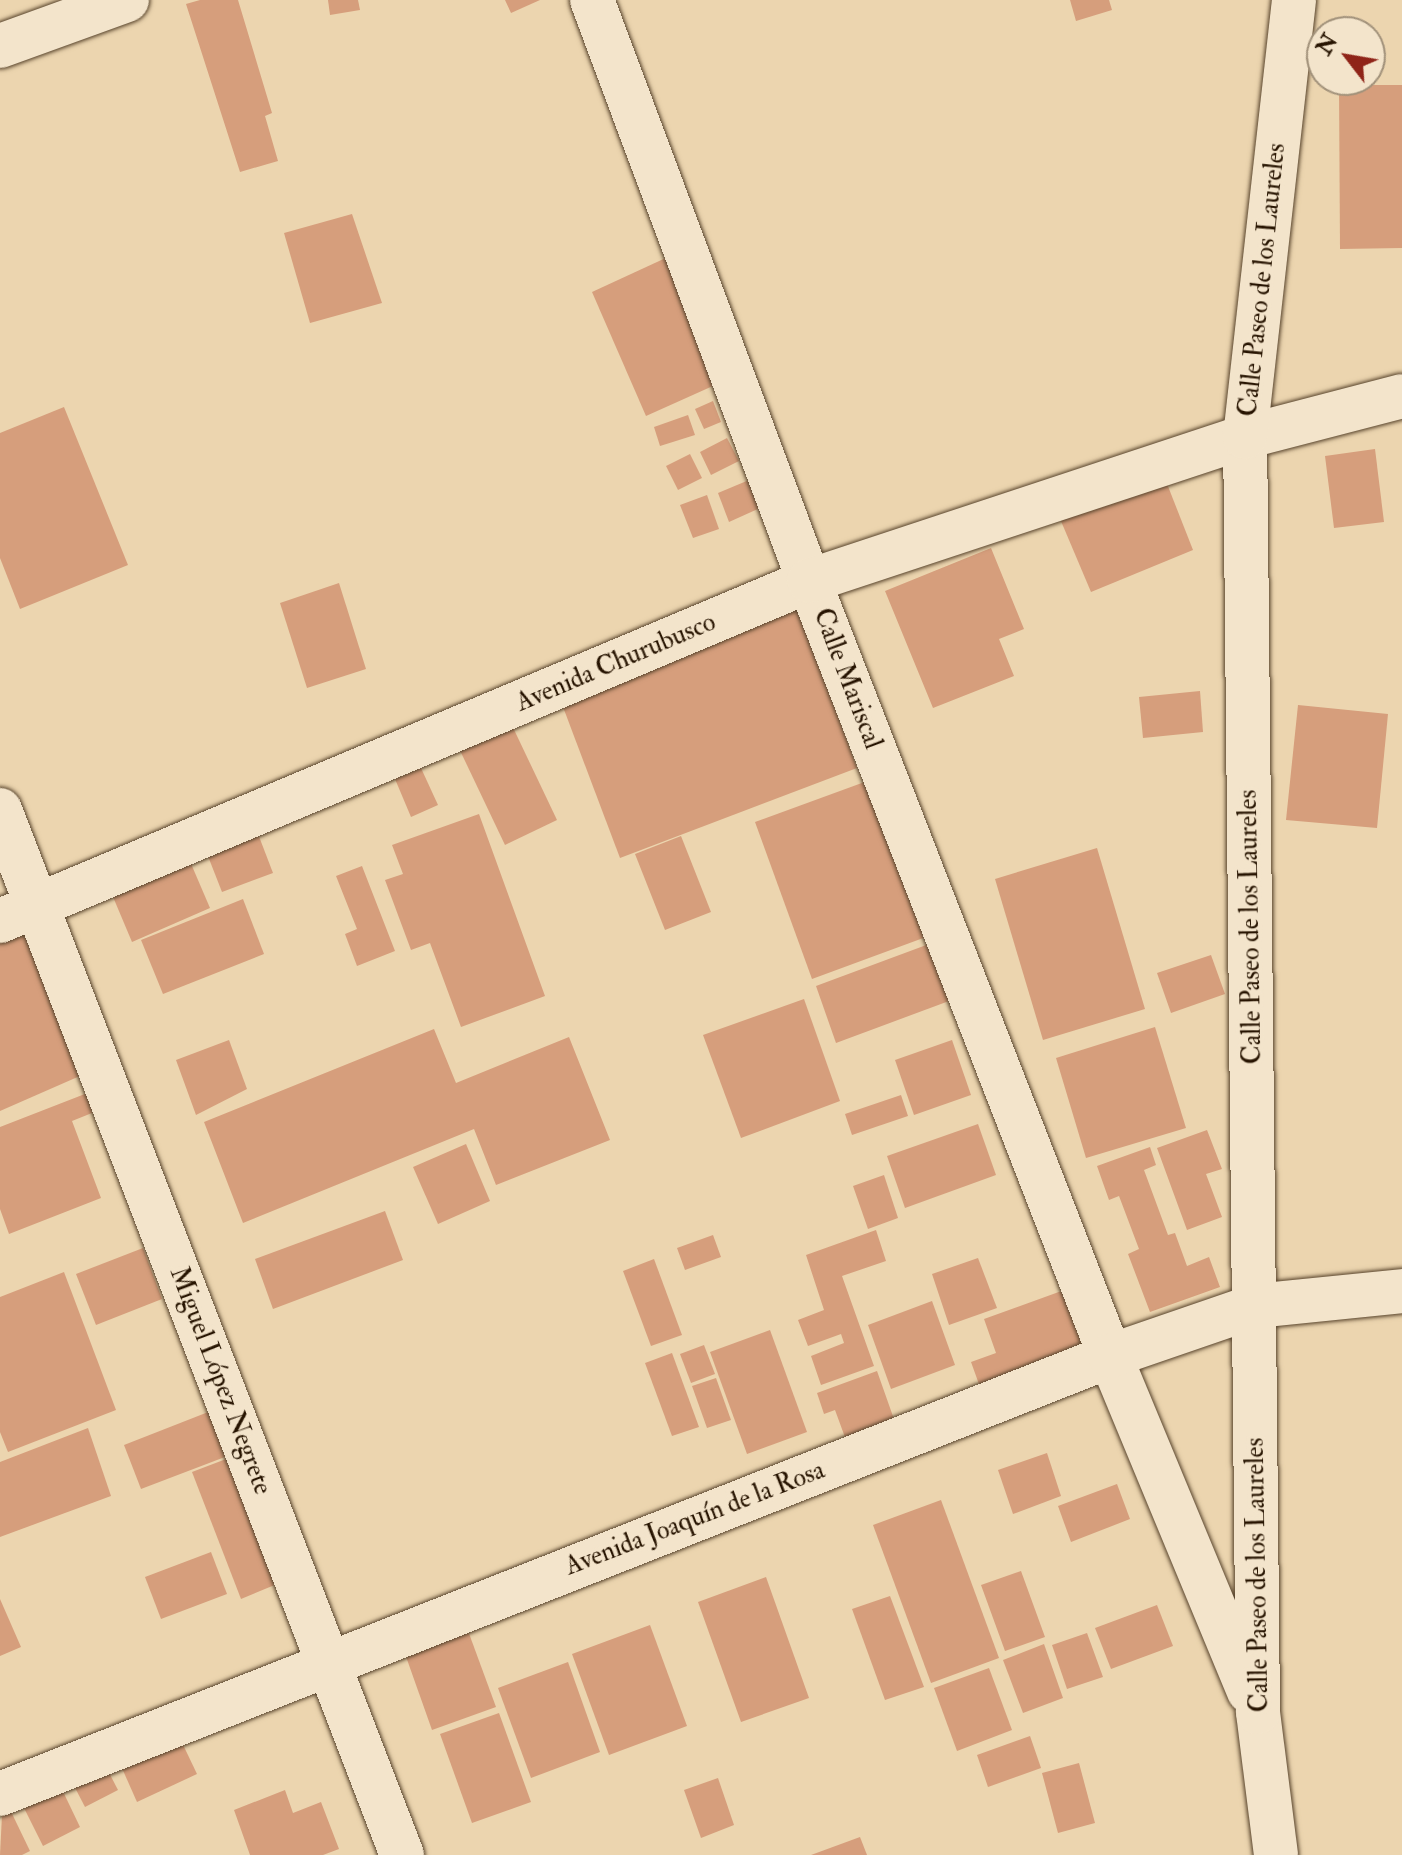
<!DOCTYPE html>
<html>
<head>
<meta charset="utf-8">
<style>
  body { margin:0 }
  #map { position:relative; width:1402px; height:1855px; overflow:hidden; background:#ecd5af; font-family:"IM FELL Double Pica",serif }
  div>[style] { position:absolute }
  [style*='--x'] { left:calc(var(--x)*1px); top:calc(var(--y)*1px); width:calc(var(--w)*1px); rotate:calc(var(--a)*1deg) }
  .building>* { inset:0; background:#d69e7c }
  .roads { filter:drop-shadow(0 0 2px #58442c) drop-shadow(0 0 2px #58442c) }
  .minor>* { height:44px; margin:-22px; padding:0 22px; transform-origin:22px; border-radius:22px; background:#f3e4cb }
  span { translate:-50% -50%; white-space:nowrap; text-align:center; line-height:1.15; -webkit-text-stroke:8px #f3e4cb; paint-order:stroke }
  .street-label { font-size:26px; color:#271401 }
  .north { position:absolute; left:1306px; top:16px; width:80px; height:80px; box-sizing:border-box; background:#f3e4cb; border:2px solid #a1917a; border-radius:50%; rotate:301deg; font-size:22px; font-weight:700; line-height:32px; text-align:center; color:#271401 }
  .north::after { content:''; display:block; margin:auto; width:28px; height:36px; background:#8f2418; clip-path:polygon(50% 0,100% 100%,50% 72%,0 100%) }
</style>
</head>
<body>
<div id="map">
  <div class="building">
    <div style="clip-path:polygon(200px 0,238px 0,272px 113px,265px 116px,278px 161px,240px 172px,186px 4px)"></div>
    <div style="clip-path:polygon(328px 0,358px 0,360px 10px,330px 15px)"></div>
    <div style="clip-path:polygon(505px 0,540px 0,511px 13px)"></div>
    <div style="clip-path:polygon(1070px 0,1109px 0,1112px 10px,1076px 21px)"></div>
    <div style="clip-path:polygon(1339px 85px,1402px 85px,1402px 248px,1340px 249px)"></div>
    <div style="clip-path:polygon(352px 214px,382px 303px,310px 323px,284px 233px)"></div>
    <div style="clip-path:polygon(670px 256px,724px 381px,646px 416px,592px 292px)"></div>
    <div style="clip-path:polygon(713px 401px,721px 422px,704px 429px,695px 409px)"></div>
    <div style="clip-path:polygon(64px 407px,128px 565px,20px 609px,0 558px,0 433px)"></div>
    <div style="clip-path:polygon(688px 415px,695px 435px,660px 446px,654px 427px)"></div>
    <div style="clip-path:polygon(727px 438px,739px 461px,711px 475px,700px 452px)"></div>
    <div style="clip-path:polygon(1375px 449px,1384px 522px,1334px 528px,1325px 456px)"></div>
    <div style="clip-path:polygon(690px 454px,702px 478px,678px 490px,666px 466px)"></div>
    <div style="clip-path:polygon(1162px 471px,1193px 550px,1091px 592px,1058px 514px)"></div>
    <div style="clip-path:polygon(749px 480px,760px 508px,729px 522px,718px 493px)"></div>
    <div style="clip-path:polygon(707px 495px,719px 529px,693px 538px,680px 505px)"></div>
    <div style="clip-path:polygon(991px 548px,1024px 629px,999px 639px,1014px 676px,933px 708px,885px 591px)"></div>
    <div style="clip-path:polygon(339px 583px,366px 669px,307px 688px,280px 603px)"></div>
    <div style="clip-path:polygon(798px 609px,857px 768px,620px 858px,560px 699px)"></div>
    <div style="clip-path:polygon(1200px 691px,1203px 732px,1143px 738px,1139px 697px)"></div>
    <div style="clip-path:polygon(1298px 705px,1388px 714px,1377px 828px,1286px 820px)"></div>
    <div style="clip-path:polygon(508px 717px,557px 820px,505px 845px,456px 742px)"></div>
    <div style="clip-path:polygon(421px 768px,438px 805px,411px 817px,395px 779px)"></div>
    <div style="clip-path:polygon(870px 780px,926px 937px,812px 979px,755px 822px)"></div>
    <div style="clip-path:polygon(479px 814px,545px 996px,461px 1027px,430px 943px,411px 950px,385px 880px,403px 874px,392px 845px)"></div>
    <div style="clip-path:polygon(255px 826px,273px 873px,222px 892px,204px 846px)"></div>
    <div style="clip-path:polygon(681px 836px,711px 912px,665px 930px,635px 854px)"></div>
    <div style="clip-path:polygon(1097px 848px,1145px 1009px,1043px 1040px,995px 879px)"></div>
    <div style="clip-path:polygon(186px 852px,210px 908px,132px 942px,108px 885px)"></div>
    <div style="clip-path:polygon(362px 866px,395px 951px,357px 966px,345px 934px,357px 929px,336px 876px)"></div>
    <div style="clip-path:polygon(243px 899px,264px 954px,163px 994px,141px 940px)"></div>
    <div style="clip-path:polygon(24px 920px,89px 1072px,0 1111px,0 931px)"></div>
    <div style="clip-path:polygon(929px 944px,949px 1001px,836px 1043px,816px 986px)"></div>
    <div style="clip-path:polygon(1211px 955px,1225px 994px,1171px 1013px,1157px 973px)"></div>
    <div style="clip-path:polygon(804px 999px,840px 1101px,741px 1138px,703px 1035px)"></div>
    <div style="clip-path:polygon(1155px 1027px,1186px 1128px,1086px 1158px,1056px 1058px)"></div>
    <div style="clip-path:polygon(434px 1029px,456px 1083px,569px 1037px,610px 1140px,496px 1185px,474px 1129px,243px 1223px,204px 1122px)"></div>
    <div style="clip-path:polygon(229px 1040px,247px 1089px,196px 1115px,176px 1060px)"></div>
    <div style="clip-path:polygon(952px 1040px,971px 1095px,914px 1115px,895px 1060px)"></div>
    <div style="clip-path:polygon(90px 1092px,97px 1111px,72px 1121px,101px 1198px,9px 1234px,0 1209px,0 1127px)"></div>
    <div style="clip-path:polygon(901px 1095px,908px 1116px,852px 1135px,845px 1114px)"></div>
    <div style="clip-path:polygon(978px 1124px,996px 1175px,905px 1208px,887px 1156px)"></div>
    <div style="clip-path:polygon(1207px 1130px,1222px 1169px,1206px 1174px,1222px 1217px,1187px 1230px,1157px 1148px)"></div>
    <div style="clip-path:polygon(466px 1144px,490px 1201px,438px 1224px,413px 1167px)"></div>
    <div style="clip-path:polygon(1150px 1147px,1156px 1165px,1144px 1170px,1168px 1235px,1175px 1233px,1187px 1266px,1209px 1257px,1220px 1287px,1150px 1312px,1128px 1254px,1139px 1249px,1119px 1196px,1109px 1200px,1097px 1166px)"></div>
    <div style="clip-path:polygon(884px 1175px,898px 1218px,868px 1229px,853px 1186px)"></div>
    <div style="clip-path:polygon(385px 1211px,403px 1260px,273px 1309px,255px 1259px)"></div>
    <div style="clip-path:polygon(876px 1230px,886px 1261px,842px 1276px,874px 1366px,821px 1385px,811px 1356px,844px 1343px,841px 1334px,808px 1346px,798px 1320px,824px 1310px,806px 1255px)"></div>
    <div style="clip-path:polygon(713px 1235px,721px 1257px,685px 1270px,677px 1248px)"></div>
    <div style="clip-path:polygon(143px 1248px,162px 1299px,96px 1325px,76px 1274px)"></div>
    <div style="clip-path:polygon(978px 1258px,997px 1308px,949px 1325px,932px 1274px)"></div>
    <div style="clip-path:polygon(654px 1259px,682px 1335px,651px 1346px,623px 1271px)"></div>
    <div style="clip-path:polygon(64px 1272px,116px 1410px,8px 1452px,0 1432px,0 1297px)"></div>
    <div style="clip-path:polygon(1067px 1289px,1088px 1348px,980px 1387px,971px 1362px,996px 1353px,984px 1319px)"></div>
    <div style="clip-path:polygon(932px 1301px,955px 1365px,891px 1389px,868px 1325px)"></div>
    <div style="clip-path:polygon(770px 1330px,807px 1432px,747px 1454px,710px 1352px)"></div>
    <div style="clip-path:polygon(704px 1345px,715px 1374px,691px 1383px,680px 1354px)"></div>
    <div style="clip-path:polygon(672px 1353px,699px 1427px,672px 1436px,645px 1363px)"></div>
    <div style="clip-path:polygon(877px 1371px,895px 1422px,846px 1440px,835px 1410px,824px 1414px,817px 1393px)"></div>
    <div style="clip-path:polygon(716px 1378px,731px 1420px,707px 1428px,692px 1386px)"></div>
    <div style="clip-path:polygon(221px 1407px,238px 1452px,141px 1489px,124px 1445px)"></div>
    <div style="clip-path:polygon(88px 1428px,111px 1496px,0 1537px,0 1462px)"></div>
    <div style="clip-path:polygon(1047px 1453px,1061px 1496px,1013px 1514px,998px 1470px)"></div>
    <div style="clip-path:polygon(234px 1456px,282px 1582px,241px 1599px,192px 1472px)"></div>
    <div style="clip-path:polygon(1117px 1484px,1130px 1519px,1071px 1542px,1058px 1506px)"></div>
    <div style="clip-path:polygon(941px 1500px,999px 1658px,931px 1683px,873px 1525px)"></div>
    <div style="clip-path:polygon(211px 1552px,227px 1594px,161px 1619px,145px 1577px)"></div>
    <div style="clip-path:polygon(1021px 1571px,1045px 1637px,1005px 1651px,981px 1585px)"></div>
    <div style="clip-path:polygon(766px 1577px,809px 1698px,741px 1722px,698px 1602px)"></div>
    <div style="clip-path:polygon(890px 1596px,924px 1687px,885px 1700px,852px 1609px)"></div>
    <div style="clip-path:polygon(0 1599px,21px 1647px,0 1656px)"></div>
    <div style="clip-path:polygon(1157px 1605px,1173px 1646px,1111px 1669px,1095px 1628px)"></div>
    <div style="clip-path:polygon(650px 1625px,687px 1726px,609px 1755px,572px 1654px)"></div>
    <div style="clip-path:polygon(467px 1628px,496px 1707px,432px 1730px,404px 1651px)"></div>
    <div style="clip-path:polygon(1087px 1633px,1103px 1677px,1067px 1689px,1052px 1645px)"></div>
    <div style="clip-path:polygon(1044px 1644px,1063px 1698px,1023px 1713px,1003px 1660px)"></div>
    <div style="clip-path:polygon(568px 1662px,600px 1752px,531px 1778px,498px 1688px)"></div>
    <div style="clip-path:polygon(989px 1668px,1012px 1730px,957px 1751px,934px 1688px)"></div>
    <div style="clip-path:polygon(499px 1713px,531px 1802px,472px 1823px,440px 1734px)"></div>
    <div style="clip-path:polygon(176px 1730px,197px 1774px,137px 1802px,117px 1757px)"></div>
    <div style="clip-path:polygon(1030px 1736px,1041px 1768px,988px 1787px,977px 1755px)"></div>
    <div style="clip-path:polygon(104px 1763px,118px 1790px,85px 1807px,71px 1780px)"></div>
    <div style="clip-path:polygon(1079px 1763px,1095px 1823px,1058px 1833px,1042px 1773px)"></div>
    <div style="clip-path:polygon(718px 1778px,734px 1825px,701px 1838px,684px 1790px)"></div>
    <div style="clip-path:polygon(57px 1779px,80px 1827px,43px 1846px,19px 1798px)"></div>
    <div style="clip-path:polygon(285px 1790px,293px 1813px,321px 1802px,339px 1849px,323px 1855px,250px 1855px,234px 1810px)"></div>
    <div style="clip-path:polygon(3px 1795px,30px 1851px,22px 1855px,0 1855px)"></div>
    <div style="clip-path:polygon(860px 1837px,867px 1855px,811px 1855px)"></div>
  </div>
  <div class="roads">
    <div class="minor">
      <div style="--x:592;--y:0;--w:620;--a:69.52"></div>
      <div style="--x:809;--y:581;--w:831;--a:68.77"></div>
      <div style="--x:1110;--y:1356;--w:363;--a:67.5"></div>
      <div style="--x:0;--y:46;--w:135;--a:-19.9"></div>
      <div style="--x:0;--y:810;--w:1120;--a:68.96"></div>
      <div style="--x:0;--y:921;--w:878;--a:-22.8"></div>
      <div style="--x:809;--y:581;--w:459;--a:-18.3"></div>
      <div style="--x:1245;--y:437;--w:162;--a:-14.6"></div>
      <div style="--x:0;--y:1794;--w:1193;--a:-21.53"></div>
      <div style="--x:1110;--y:1356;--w:153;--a:-19"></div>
      <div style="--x:1255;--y:1306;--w:148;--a:-5.8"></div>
      <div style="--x:1276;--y:1855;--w:144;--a:-97.2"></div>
      <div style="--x:1258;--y:1712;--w:1275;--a:-90.58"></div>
      <div style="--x:1245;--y:437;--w:440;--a:-83.6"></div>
    </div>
  </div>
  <div class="street-label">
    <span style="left:1263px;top:280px;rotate:-84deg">Calle Paseo de los Laureles</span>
    <span style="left:616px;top:663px;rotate:-23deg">Avenida Churubusco</span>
    <span style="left:847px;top:679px;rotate:69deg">Calle Mariscal</span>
    <span style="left:1251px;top:927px;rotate:-91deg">Calle Paseo de los Laureles</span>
    <span style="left:220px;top:1381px;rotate:69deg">Miguel López Negrete</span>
    <span style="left:695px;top:1519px;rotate:-21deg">Avenida Joaquín de la Rosa</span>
    <span style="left:1258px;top:1575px;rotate:-91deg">Calle Paseo de los Laureles</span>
  </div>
  <div class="north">N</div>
</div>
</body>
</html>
